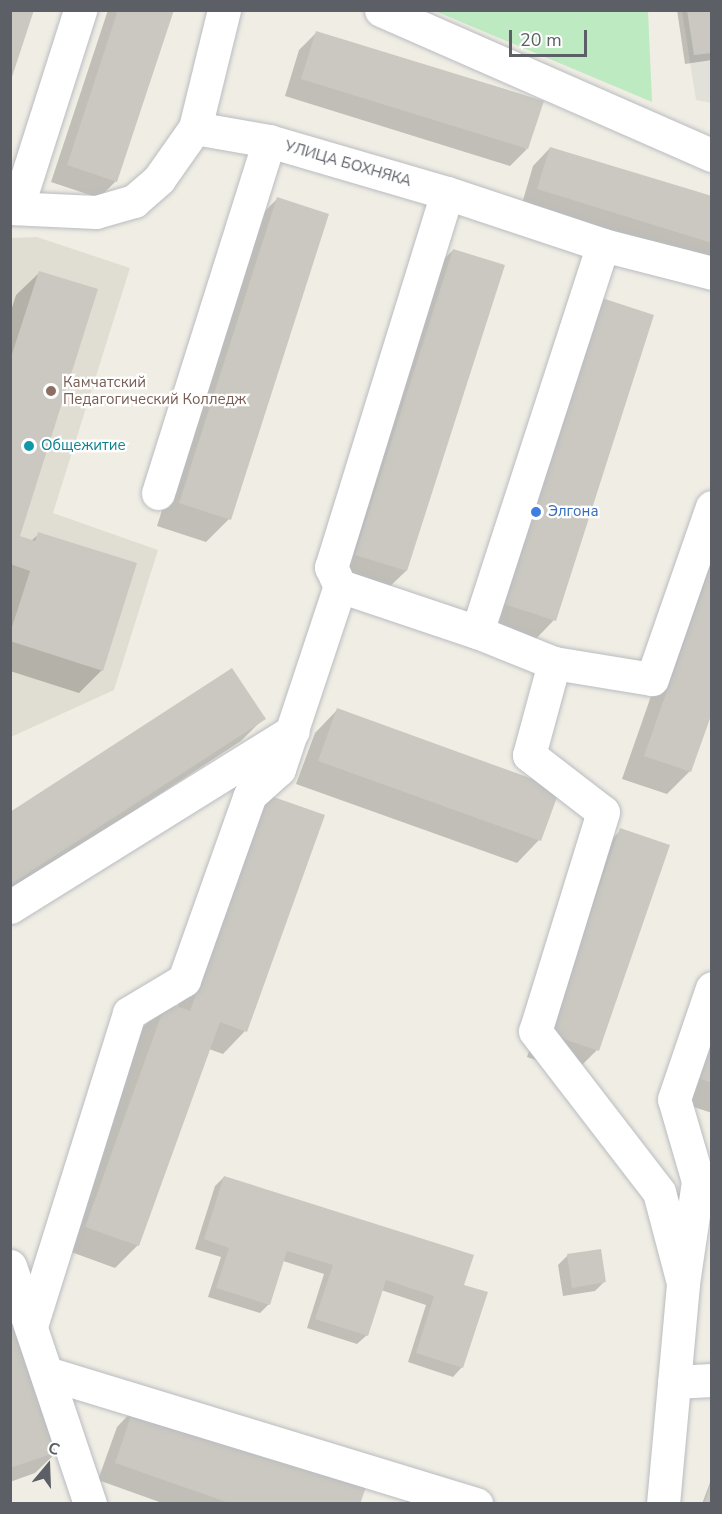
<!DOCTYPE html>
<html>
<head>
<meta charset="utf-8">
<style>
  body { margin:0 }
  #map { position:relative; width:722px; height:1514px; overflow:hidden; background:#f0eee4; font-family:"Nunito Sans",sans-serif }
  div>[style] { position:absolute }
  [style*='--x'] { left:calc(var(--x)*1px); top:calc(var(--y)*1px); width:calc(var(--w)*1px); rotate:calc(var(--a)*1deg) }
  .industrial>* { inset:0; background:#e1e0d9 }
  .education>* { inset:0; background:#e0ded3 }
  .green>* { inset:0; background:#beeac2 }
  .shadow>* { inset:0; background:#0003 }
  .building>* { inset:0; background:#cbc8c1 }
  .roads { filter:drop-shadow(0 0 2px #b9bcc1) drop-shadow(0 0 2px #b9bcc1) }
  .minor>* { height:33px; margin:-16.5px; padding:0 16.5px; transform-origin:16.5px; border-radius:16.5px; background:#fff }
  .dots>* { width:16px; height:16px; translate:-50% -50%; box-sizing:border-box; border:3px solid #fff; border-radius:50% }
  span { translate:-50% -50%; white-space:nowrap; text-align:center; line-height:1.15; -webkit-text-stroke:4.5px #fff; paint-order:stroke }
  .street-label { font-size:15px; color:#5c6066 }
  .education-label { font-size:15px; color:#785e54 }
  .left { translate:0 -50%; text-align:left }
  .culture-label { font-size:15px; color:#0d838f }
  .shop-label { font-size:15px; color:#366cbe }
  .frame { position:absolute; inset:0; border:12px solid #5c6066; pointer-events:none }
  .north { position:absolute; left:18px; top:1436px; width:60px; height:60px; -webkit-text-stroke:4px #fff; paint-order:stroke; rotate:19deg; font-size:16px; font-weight:700; line-height:24px; text-align:center; color:#5c6066 }
  .north::after { content:''; display:block; margin:auto; width:21px; height:27px; background:#5c6066; clip-path:polygon(50% 0,100% 100%,50% 72%,0 100%) }
  .scale { position:absolute; left:509px; top:30px; width:78px; height:27px; box-sizing:border-box; border:3px solid #5c6066; border-top:0; padding-left:8px; font-size:18px; line-height:21px; white-space:nowrap; color:#5c6066; -webkit-text-stroke:4px #fff; paint-order:stroke }
</style>
</head>
<body>
<div id="map">
  <div class="industrial">
    <div style="clip-path:polygon(682px 11px,711px 11px,711px 103px,696px 100px)"></div>
  </div>
  <div class="education">
    <div style="clip-path:polygon(37px 237px,130px 268px,53px 513px,158px 550px,114px 690px,11px 737px,10px 238px)"></div>
  </div>
  <div class="green">
    <div style="clip-path:polygon(435px 11px,648px 11px,652px 102px)"></div>
  </div>
  <div class="shadow">
    <div style="clip-path:polygon(108px 10px,172px 10px,116px 181px,99px 198px,51px 182px)"></div>
    <div style="clip-path:polygon(677px 10px,712px 10px,712px 60px,685px 64px)"></div>
    <div style="clip-path:polygon(317px 32px,527px 149px,510px 166px,285px 96px,299px 50px)"></div>
    <div style="clip-path:polygon(550px 148px,712px 198px,712px 265px,521px 207px,533px 166px)"></div>
    <div style="clip-path:polygon(277px 199px,229px 519px,206px 542px,157px 526px,254px 222px)"></div>
    <div style="clip-path:polygon(453px 250px,406px 571px,383px 593px,333px 578px,430px 273px)"></div>
    <div style="clip-path:polygon(39px 273px,18px 537px,31px 541px,39px 534px,102px 670px,79px 693px,10px 671px,10px 314px,16px 295px)"></div>
    <div style="clip-path:polygon(580px 323px,554px 620px,532px 643px,482px 627px)"></div>
    <div style="clip-path:polygon(712px 522px,712px 708px,689px 772px,667px 794px,622px 779px)"></div>
    <div style="clip-path:polygon(337px 710px,539px 840px,517px 863px,296px 784px,315px 733px)"></div>
    <div style="clip-path:polygon(264px 718px,241px 741px,10px 892px,10px 814px)"></div>
    <div style="clip-path:polygon(268px 796px,245px 1031px,223px 1054px,209px 1049px,138px 1245px,115px 1268px,63px 1249px,143px 1027px,166px 1004px,177px 1008px,245px 819px)"></div>
    <div style="clip-path:polygon(621px 830px,597px 1050px,574px 1073px,527px 1057px,598px 853px)"></div>
    <div style="clip-path:polygon(712px 981px,712px 1113px,670px 1099px)"></div>
    <div style="clip-path:polygon(224px 1177px,462px 1286px,462px 1367px,453px 1377px,408px 1362px,426px 1305px,381px 1290px,367px 1335px,357px 1344px,307px 1328px,324px 1274px,283px 1261px,269px 1304px,260px 1313px,208px 1297px,221px 1257px,195px 1249px,215px 1186px)"></div>
    <div style="clip-path:polygon(567px 1256px,604px 1282px,595px 1291px,563px 1296px,558px 1265px)"></div>
    <div style="clip-path:polygon(10px 1311px,58px 1451px,35px 1473px,10px 1482px)"></div>
    <div style="clip-path:polygon(134px 1409px,359px 1504px,165px 1504px,98px 1480px,117px 1427px)"></div>
    <div style="clip-path:polygon(712px 1477px,712px 1504px,702px 1504px)"></div>
    <div style="clip-path:polygon(408px 1499px,423px 1504px,404px 1504px)"></div>
  </div>
  <div class="building">
    <div style="clip-path:polygon(10px 10px,34px 10px,11px 80px,10px 80px)"></div>
    <div style="clip-path:polygon(118px 10px,174px 10px,117px 182px,67px 165px)"></div>
    <div style="clip-path:polygon(687px 10px,712px 10px,712px 53px,694px 55px)"></div>
    <div style="clip-path:polygon(316px 31px,544px 101px,528px 149px,301px 79px)"></div>
    <div style="clip-path:polygon(550px 147px,712px 196px,712px 243px,537px 189px)"></div>
    <div style="clip-path:polygon(277px 197px,329px 214px,231px 520px,179px 503px)"></div>
    <div style="clip-path:polygon(453px 249px,505px 265px,407px 571px,355px 555px)"></div>
    <div style="clip-path:polygon(39px 271px,98px 289px,20px 536px,35px 541px,38px 532px,137px 563px,103px 671px,10px 641px,10px 633px,30px 571px,10px 564px,10px 360px)"></div>
    <div style="clip-path:polygon(602px 298px,654px 315px,556px 621px,504px 604px)"></div>
    <div style="clip-path:polygon(712px 563px,712px 713px,691px 772px,644px 756px)"></div>
    <div style="clip-path:polygon(232px 668px,266px 719px,10px 885px,10px 812px)"></div>
    <div style="clip-path:polygon(337px 708px,560px 789px,541px 841px,318px 761px)"></div>
    <div style="clip-path:polygon(268px 795px,325px 815px,247px 1032px,220px 1022px,139px 1246px,85px 1227px,166px 1002px,190px 1011px)"></div>
    <div style="clip-path:polygon(620px 828px,670px 845px,599px 1051px,549px 1034px)"></div>
    <div style="clip-path:polygon(712px 1022px,712px 1083px,692px 1076px)"></div>
    <div style="clip-path:polygon(224px 1176px,474px 1255px,464px 1285px,488px 1292px,463px 1368px,416px 1353px,434px 1296px,386px 1280px,368px 1336px,315px 1319px,333px 1265px,287px 1251px,270px 1305px,216px 1288px,229px 1248px,204px 1239px)"></div>
    <div style="clip-path:polygon(601px 1249px,606px 1282px,572px 1288px,567px 1254px)"></div>
    <div style="clip-path:polygon(10px 1308px,60px 1451px,10px 1468px)"></div>
    <div style="clip-path:polygon(134px 1407px,366px 1487px,360px 1504px,232px 1504px,115px 1463px)"></div>
    <div style="clip-path:polygon(711px 1483px,712px 1504px,704px 1504px)"></div>
  </div>
  <div class="roads">
    <div class="minor">
      <div style="--x:381;--y:10;--w:361;--a:23.7"></div>
      <div style="--x:195;--y:128;--w:122;--a:-76.2"></div>
      <div style="--x:447;--y:193;--w:392;--a:107.2"></div>
      <div style="--x:331;--y:567;--w:21;--a:65"></div>
      <div style="--x:340;--y:586;--w:145;--a:18.6"></div>
      <div style="--x:477;--y:632;--w:83;--a:21.9"></div>
      <div style="--x:554;--y:663;--w:99;--a:9.3"></div>
      <div style="--x:652;--y:679;--w:182;--a:-70.8"></div>
      <div style="--x:10;--y:208;--w:86;--a:2.7"></div>
      <div style="--x:96;--y:212;--w:40;--a:-16"></div>
      <div style="--x:134;--y:201;--w:33;--a:-41"></div>
      <div style="--x:159;--y:179;--w:62;--a:-54.8"></div>
      <div style="--x:195;--y:128;--w:75;--a:10"></div>
      <div style="--x:269;--y:141;--w:185;--a:16.3"></div>
      <div style="--x:447;--y:193;--w:164;--a:18.4"></div>
      <div style="--x:603;--y:245;--w:113;--a:14.4"></div>
      <div style="--x:17;--y:208;--w:208;--a:-72.3"></div>
      <div style="--x:158;--y:493;--w:369;--a:-72.5"></div>
      <div style="--x:477;--y:632;--w:407;--a:-72"></div>
      <div style="--x:554;--y:663;--w:95;--a:105.2"></div>
      <div style="--x:529;--y:755;--w:93;--a:37.6"></div>
      <div style="--x:603;--y:812;--w:229;--a:107.2"></div>
      <div style="--x:535;--y:1031;--w:203;--a:52.4"></div>
      <div style="--x:659;--y:1192;--w:94;--a:75.2"></div>
      <div style="--x:10;--y:907;--w:333;--a:-31.9"></div>
      <div style="--x:10;--y:1266;--w:251;--a:71.4"></div>
      <div style="--x:31;--y:1326;--w:328;--a:-72.6"></div>
      <div style="--x:129;--y:1013;--w:64;--a:-31"></div>
      <div style="--x:184;--y:980;--w:196;--a:-70.4"></div>
      <div style="--x:250;--y:795;--w:39;--a:-42"></div>
      <div style="--x:279;--y:769;--w:193;--a:-71.6"></div>
      <div style="--x:47;--y:1373;--w:449;--a:17"></div>
      <div style="--x:674;--y:1382;--w:38;--a:-3"></div>
      <div style="--x:663;--y:1504;--w:222;--a:-84.8"></div>
      <div style="--x:683;--y:1283;--w:103;--a:-81.6"></div>
      <div style="--x:698;--y:1181;--w:85;--a:-106.3"></div>
      <div style="--x:674;--y:1099;--w:117;--a:-71.1"></div>
    </div>
  </div>
  <div class="dots">
    <div style="left:51px;top:391px;background:#8d6e63"></div>
    <div style="left:29px;top:446px;background:#0f9aa8"></div>
    <div style="left:536px;top:512px;background:#3f7fe0"></div>
  </div>
  <div class="street-label">
    <span style="left:348px;top:164px;rotate:16deg">УЛИЦА БОХНЯКА</span>
  </div>
  <div class="education-label">
    <span class="left" style="left:63px;top:391px">Камчатский<br>Педагогический Колледж</span>
  </div>
  <div class="culture-label">
    <span class="left" style="left:41px;top:446px">Общежитие</span>
  </div>
  <div class="shop-label">
    <span class="left" style="left:548px;top:512px">Элгона</span>
  </div>
  <div class="frame"></div>
  <div class="north">С</div>
  <div class="scale">20 m</div>
</div>
</body>
</html>
